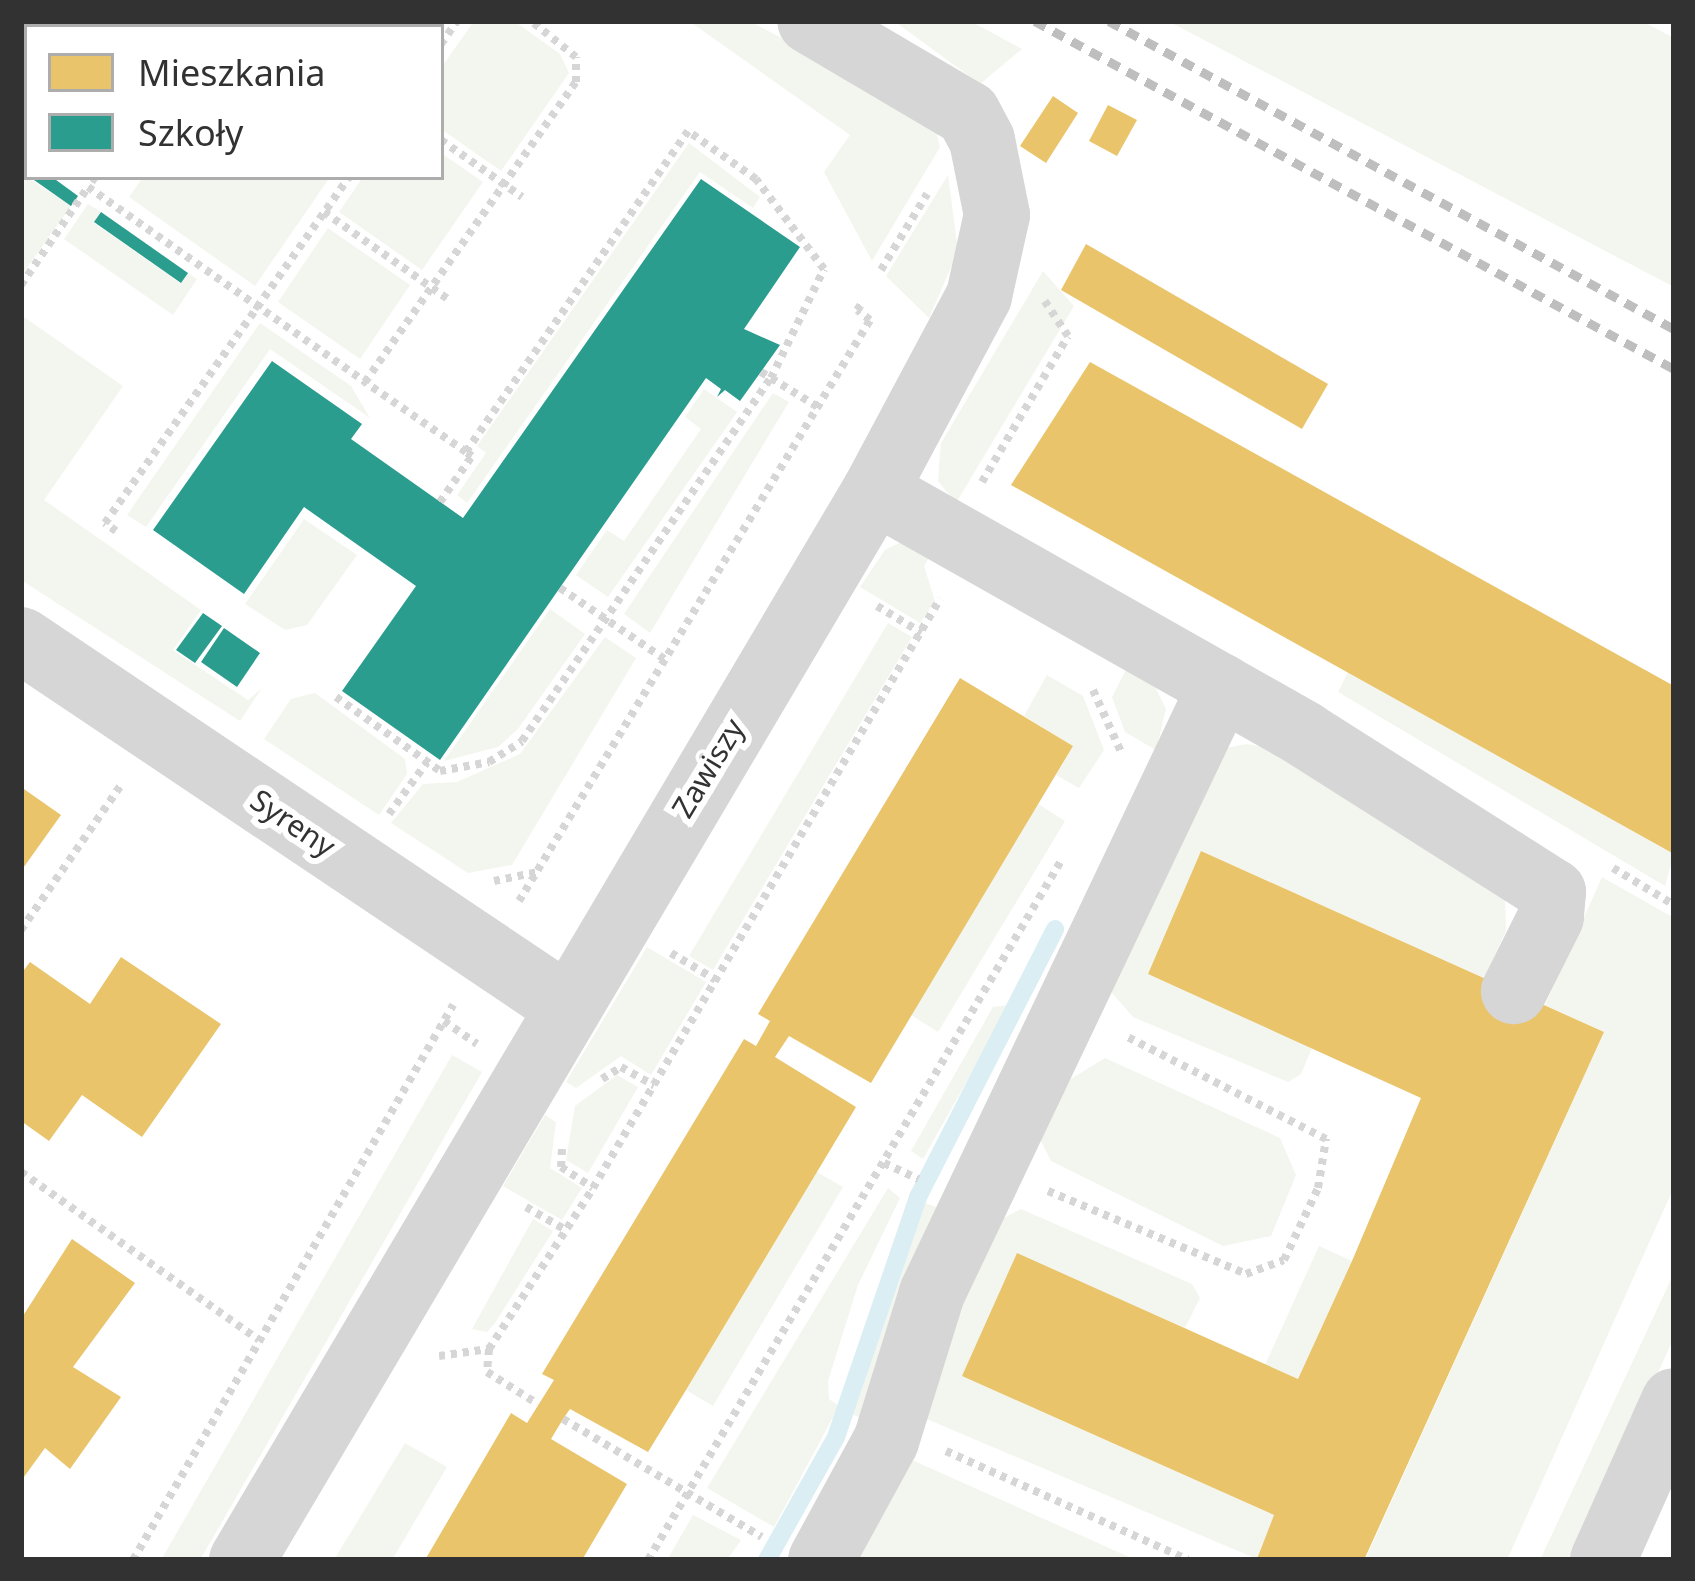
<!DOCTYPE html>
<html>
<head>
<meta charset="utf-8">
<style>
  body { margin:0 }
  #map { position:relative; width:1695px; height:1581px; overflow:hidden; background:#fff; font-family:"Noto Sans",sans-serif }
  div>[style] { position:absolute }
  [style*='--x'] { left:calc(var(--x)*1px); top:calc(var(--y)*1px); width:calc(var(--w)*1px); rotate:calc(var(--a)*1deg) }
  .green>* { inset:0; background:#f3f6ee }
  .homes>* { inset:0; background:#e9c46a }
  .schools>* { inset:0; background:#2a9d8f }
  .stream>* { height:18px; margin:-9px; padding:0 9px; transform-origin:9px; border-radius:9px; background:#dbeef4 }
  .path>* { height:8px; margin-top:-4px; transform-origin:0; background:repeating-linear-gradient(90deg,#d6d6d6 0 6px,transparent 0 12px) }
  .minor>* { height:66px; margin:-33px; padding:0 33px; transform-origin:33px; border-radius:33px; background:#d6d6d6 }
  .rail>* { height:9px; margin-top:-4.5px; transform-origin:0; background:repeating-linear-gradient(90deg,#bebebe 0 12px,transparent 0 21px) }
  span { translate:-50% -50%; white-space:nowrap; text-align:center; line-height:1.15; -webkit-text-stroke:12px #fff; paint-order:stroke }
  .street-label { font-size:30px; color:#323232 }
  .frame { position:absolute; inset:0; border:24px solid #323232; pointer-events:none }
  .legend { position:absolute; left:24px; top:24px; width:420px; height:156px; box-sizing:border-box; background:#fff; border:3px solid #adadad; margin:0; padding:15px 21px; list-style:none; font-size:36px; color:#323232 }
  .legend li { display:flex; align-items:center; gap:24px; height:60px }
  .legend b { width:60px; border:3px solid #adadad }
</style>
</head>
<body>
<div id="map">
  <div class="green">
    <div style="clip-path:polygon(166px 21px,439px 21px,164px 27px)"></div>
    <div style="clip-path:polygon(474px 21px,514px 21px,560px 54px,569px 73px,501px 171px,441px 129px,441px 68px)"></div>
    <div style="clip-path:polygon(689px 21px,749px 21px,933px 118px,940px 147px,872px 261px,824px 172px,850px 135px)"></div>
    <div style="clip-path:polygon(894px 21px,970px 21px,1022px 49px,980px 84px)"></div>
    <div style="clip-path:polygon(1168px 21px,1642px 21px,1674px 38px,1674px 287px)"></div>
    <div style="clip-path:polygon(21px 116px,27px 177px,71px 206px,21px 276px)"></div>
    <div style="clip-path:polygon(689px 143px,760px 197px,753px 208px,700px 172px,467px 503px,457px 495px,486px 453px,477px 446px)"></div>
    <div style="clip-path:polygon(441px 153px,483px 182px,422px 270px,339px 212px,363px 177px,441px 177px)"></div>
    <div style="clip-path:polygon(948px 175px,958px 251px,929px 318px,886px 276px)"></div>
    <div style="clip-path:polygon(143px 177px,330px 177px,255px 286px,129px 197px)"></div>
    <div style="clip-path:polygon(88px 204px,101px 212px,94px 223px,180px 283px,188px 273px,197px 279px,173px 315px,64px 239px)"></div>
    <div style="clip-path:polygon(328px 228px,410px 285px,360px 359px,278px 302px)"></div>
    <div style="clip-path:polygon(1043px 271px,1074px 306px,956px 503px,938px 481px,941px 443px)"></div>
    <div style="clip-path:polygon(21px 315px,123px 386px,44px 500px,201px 610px,173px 650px,248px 700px,262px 688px,240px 721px,21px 580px)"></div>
    <div style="clip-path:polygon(260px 323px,351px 386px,370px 418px,270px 349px,146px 527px,127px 515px)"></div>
    <div style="clip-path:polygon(704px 389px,737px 412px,608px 597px,576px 575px,607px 530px,624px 541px,701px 429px,685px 417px)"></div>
    <div style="clip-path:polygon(773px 393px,789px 402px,650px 633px,624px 614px)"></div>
    <div style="clip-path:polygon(304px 519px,357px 555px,307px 625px,285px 630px,245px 604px)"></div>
    <div style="clip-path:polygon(903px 541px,933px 551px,924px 566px,935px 601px,920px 623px,860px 587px,885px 550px)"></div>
    <div style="clip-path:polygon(550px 609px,585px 634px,518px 729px,498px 747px,444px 761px)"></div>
    <div style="clip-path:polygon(888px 623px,912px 637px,713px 970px,689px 956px)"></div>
    <div style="clip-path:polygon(605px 637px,636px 658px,512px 865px,468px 873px,391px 823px,423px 784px,457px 782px,520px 754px)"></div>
    <div style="clip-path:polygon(1142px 660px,1166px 709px,1156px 750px,1125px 732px,1112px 697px,1130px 662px)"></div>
    <div style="clip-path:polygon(1348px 672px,1674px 854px,1665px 886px,1338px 692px)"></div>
    <div style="clip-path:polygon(1047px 675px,1083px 696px,1104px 750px,1079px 788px,1056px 775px,1073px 746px,1024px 716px)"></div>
    <div style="clip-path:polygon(315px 693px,405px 759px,407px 774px,379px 815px,264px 739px,291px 699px)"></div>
    <div style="clip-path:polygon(1246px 744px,1271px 748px,1505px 896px,1506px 931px,1484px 978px,1201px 851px,1148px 974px,1312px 1048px,1301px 1074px,1288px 1082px,1133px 1017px,1112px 993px,1106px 967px,1225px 748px)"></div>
    <div style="clip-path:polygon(1038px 804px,1065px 821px,938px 1032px,911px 1015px)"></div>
    <div style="clip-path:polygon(1602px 877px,1674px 918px,1674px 1187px,1507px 1560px,1365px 1560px,1604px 1032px,1545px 1005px)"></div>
    <div style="clip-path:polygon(647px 947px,706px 982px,651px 1075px,621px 1056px,576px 1088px,566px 1082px)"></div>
    <div style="clip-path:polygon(1010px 1005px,923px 1159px,911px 1151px,993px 1007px)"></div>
    <div style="clip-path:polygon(452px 1055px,482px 1072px,200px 1560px,161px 1560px)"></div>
    <div style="clip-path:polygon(1105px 1058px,1280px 1138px,1296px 1175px,1271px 1236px,1223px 1246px,1051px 1161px,1041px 1141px,1044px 1111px,1061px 1085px)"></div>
    <div style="clip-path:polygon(617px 1075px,638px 1087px,588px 1173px,566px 1160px,575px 1106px)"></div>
    <div style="clip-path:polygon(545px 1115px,556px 1122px,550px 1168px,582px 1188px,562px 1220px,503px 1186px)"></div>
    <div style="clip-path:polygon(817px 1172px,843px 1187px,713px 1406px,686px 1390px)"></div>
    <div style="clip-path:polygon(888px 1188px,900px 1198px,858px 1285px,828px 1381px,829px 1399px,839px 1406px,774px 1527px,707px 1488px)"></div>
    <div style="clip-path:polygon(925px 1203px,939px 1208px,865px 1419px,853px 1415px)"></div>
    <div style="clip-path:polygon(1021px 1209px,1192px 1284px,1200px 1298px,1185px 1328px,1017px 1254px,962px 1376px,1274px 1515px,1257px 1559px,922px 1417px,985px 1228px)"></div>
    <div style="clip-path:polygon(533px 1219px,553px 1231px,495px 1323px,487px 1332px,472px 1329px)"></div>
    <div style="clip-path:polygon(1319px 1246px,1352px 1261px,1298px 1379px,1265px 1365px)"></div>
    <div style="clip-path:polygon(1674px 1273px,1674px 1337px,1574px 1560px,1540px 1560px)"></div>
    <div style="clip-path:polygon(405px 1443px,447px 1467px,392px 1560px,334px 1560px)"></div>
    <div style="clip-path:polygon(903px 1456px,1136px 1560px,851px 1560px)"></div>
    <div style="clip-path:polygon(693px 1515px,741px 1540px,727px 1560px,667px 1560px)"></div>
  </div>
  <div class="homes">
    <div style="clip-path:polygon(1053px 96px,1078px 113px,1046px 163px,1020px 146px)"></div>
    <div style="clip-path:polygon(1108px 105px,1137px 120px,1117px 156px,1089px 141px)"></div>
    <div style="clip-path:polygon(1086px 244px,1328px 384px,1302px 429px,1061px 290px)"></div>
    <div style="clip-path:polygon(1090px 362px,1674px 686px,1674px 854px,1011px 485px)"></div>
    <div style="clip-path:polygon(960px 678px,1073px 746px,871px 1083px,789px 1036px,775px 1057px,856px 1107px,686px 1390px,648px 1452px,570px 1409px,563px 1419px,551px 1439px,627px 1484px,582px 1560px,425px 1560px,511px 1413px,527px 1423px,554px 1380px,542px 1374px,744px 1039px,756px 1046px,770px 1021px,758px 1014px)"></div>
    <div style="clip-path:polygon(21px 787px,61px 815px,21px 871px)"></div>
    <div style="clip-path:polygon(1201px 851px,1604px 1032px,1364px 1560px,1257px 1559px,1274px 1515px,962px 1376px,1017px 1253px,1298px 1379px,1352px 1261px,1421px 1098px,1148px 974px)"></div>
    <div style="clip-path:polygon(121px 957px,221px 1024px,142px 1137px,82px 1095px,49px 1141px,21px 1121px,21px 974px,30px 962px,90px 1004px)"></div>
    <div style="clip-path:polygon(72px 1239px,135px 1283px,73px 1367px,121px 1397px,70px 1469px,45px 1448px,21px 1481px,21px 1319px)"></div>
  </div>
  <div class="schools">
    <div style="clip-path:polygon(52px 177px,78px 196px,71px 206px,34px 180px)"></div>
    <div style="clip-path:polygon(701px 179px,800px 247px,744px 329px,780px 345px,740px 401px,725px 390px,717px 397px,721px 389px,706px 378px,440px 760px,342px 691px,416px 586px,304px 507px,244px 594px,153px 530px,272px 361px,362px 424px,351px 439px,463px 518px)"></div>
    <div style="clip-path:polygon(101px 212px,188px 273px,181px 283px,94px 222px)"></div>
    <div style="clip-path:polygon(203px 613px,222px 626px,195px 663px,176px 650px)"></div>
    <div style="clip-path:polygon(224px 628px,260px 653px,237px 687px,201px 662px)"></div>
  </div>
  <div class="stream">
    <div style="--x:767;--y:1560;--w:141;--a:-60.7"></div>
    <div style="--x:836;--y:1437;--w:254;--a:-71.1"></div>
    <div style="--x:918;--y:1197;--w:301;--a:-62.9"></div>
  </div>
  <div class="path">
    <div style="--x:93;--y:21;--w:10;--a:37"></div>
    <div style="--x:38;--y:27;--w:7;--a:-56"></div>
    <div style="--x:138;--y:27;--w:6;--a:-81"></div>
    <div style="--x:441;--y:44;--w:28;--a:-55"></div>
    <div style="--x:21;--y:50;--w:10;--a:-53"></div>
    <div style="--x:21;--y:102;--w:7;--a:34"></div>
    <div style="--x:441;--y:140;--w:99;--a:35.1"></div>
    <div style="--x:95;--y:177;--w:12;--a:125"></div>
    <div style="--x:88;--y:187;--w:339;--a:35.1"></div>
    <div style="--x:365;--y:382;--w:367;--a:-54.9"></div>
    <div style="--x:576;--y:82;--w:25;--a:-90"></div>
    <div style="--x:576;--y:57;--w:58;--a:-141.3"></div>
    <div style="--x:324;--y:212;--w:153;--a:35.1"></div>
    <div style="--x:881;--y:270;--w:89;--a:-58.8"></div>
    <div style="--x:21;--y:285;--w:119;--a:-55.6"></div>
    <div style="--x:761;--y:372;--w:67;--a:31.6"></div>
    <div style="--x:982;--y:482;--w:169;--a:-59.5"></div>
    <div style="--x:1068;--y:336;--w:43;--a:-123.7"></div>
    <div style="--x:440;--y:502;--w:56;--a:-55.2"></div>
    <div style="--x:472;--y:456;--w:7;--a:-146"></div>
    <div style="--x:116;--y:531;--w:14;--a:-144"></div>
    <div style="--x:105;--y:523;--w:423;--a:-54.8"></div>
    <div style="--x:560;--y:588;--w:128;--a:34.2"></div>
    <div style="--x:877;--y:606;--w:52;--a:31"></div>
    <div style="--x:1093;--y:690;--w:68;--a:65.7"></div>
    <div style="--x:336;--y:697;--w:128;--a:35.4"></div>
    <div style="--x:440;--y:771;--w:50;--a:-10.4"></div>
    <div style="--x:489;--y:762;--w:39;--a:-32"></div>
    <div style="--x:522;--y:741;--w:440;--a:-55.6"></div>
    <div style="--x:771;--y:378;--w:121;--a:-64.1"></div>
    <div style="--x:824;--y:269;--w:113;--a:-127.1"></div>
    <div style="--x:756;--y:179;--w:83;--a:-144.8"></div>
    <div style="--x:688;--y:131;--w:390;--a:124.7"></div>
    <div style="--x:466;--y:452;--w:123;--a:-145.3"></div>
    <div style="--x:389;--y:814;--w:64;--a:-53.8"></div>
    <div style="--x:1613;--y:868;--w:71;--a:31.2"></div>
    <div style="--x:494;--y:881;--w:45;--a:-11.6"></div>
    <div style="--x:519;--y:901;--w:679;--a:-58.86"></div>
    <div style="--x:870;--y:320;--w:16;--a:-142"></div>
    <div style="--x:857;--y:310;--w:9;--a:-54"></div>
    <div style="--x:21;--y:930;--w:176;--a:-55.4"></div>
    <div style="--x:671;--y:953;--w:52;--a:31"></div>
    <div style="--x:444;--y:1021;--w:40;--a:34.9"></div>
    <div style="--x:602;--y:1079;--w:22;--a:-32"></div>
    <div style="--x:621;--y:1067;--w:38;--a:29"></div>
    <div style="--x:562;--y:1149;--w:18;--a:93"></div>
    <div style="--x:561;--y:1167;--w:38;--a:33"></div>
    <div style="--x:884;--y:1163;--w:38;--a:25"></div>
    <div style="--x:21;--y:1172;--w:291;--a:35.2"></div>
    <div style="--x:1048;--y:1191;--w:215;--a:22.7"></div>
    <div style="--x:1246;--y:1274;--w:40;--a:-20.2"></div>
    <div style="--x:1284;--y:1260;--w:80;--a:-64.7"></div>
    <div style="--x:1318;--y:1188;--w:50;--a:-80.7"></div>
    <div style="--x:1326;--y:1139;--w:225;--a:-152.8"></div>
    <div style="--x:526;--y:1207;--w:46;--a:29.9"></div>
    <div style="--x:489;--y:1349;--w:23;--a:95"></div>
    <div style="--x:487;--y:1372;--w:60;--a:32.1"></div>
    <div style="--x:439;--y:1356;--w:50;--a:-8"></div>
    <div style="--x:489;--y:1349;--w:192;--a:-57.1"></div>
    <div style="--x:593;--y:1188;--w:684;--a:-59.5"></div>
    <div style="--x:563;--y:1419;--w:231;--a:30.7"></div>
    <div style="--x:946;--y:1451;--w:265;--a:24.2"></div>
    <div style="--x:133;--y:1560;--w:641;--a:-60.03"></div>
    <div style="--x:648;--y:1560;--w:814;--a:-59.43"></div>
  </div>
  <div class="minor">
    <div style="--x:875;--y:491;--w:493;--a:29.5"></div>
    <div style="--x:1304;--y:734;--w:295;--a:32.4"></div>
    <div style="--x:1553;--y:892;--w:25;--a:95"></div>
    <div style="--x:1551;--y:917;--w:83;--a:116.6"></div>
    <div style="--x:21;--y:640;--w:655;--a:33.86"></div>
    <div style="--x:242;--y:1560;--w:1242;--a:-59.37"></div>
    <div style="--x:875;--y:491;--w:221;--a:-61.9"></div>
    <div style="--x:979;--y:296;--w:83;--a:-77.5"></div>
    <div style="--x:997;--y:215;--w:76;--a:-101.3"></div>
    <div style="--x:982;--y:140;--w:30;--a:-118"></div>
    <div style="--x:968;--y:114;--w:183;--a:-149.5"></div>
    <div style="--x:821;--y:1560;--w:136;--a:-61.4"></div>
    <div style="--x:886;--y:1441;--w:155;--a:-72.7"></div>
    <div style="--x:932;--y:1293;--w:672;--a:-64.54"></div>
    <div style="--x:1603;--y:1560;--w:174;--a:-65.9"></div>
  </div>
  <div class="rail">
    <div style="--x:1035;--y:21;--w:728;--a:28.57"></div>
    <div style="--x:1109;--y:21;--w:643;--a:28.6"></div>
  </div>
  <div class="street-label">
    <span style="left:708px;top:768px;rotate:-59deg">Zawiszy</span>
    <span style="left:293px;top:823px;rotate:34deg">Syreny</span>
  </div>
  <div class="frame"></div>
  <ul class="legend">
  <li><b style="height:33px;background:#e9c46a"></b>Mieszkania</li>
  <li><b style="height:33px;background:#2a9d8f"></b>Szkoły</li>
  </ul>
</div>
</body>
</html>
